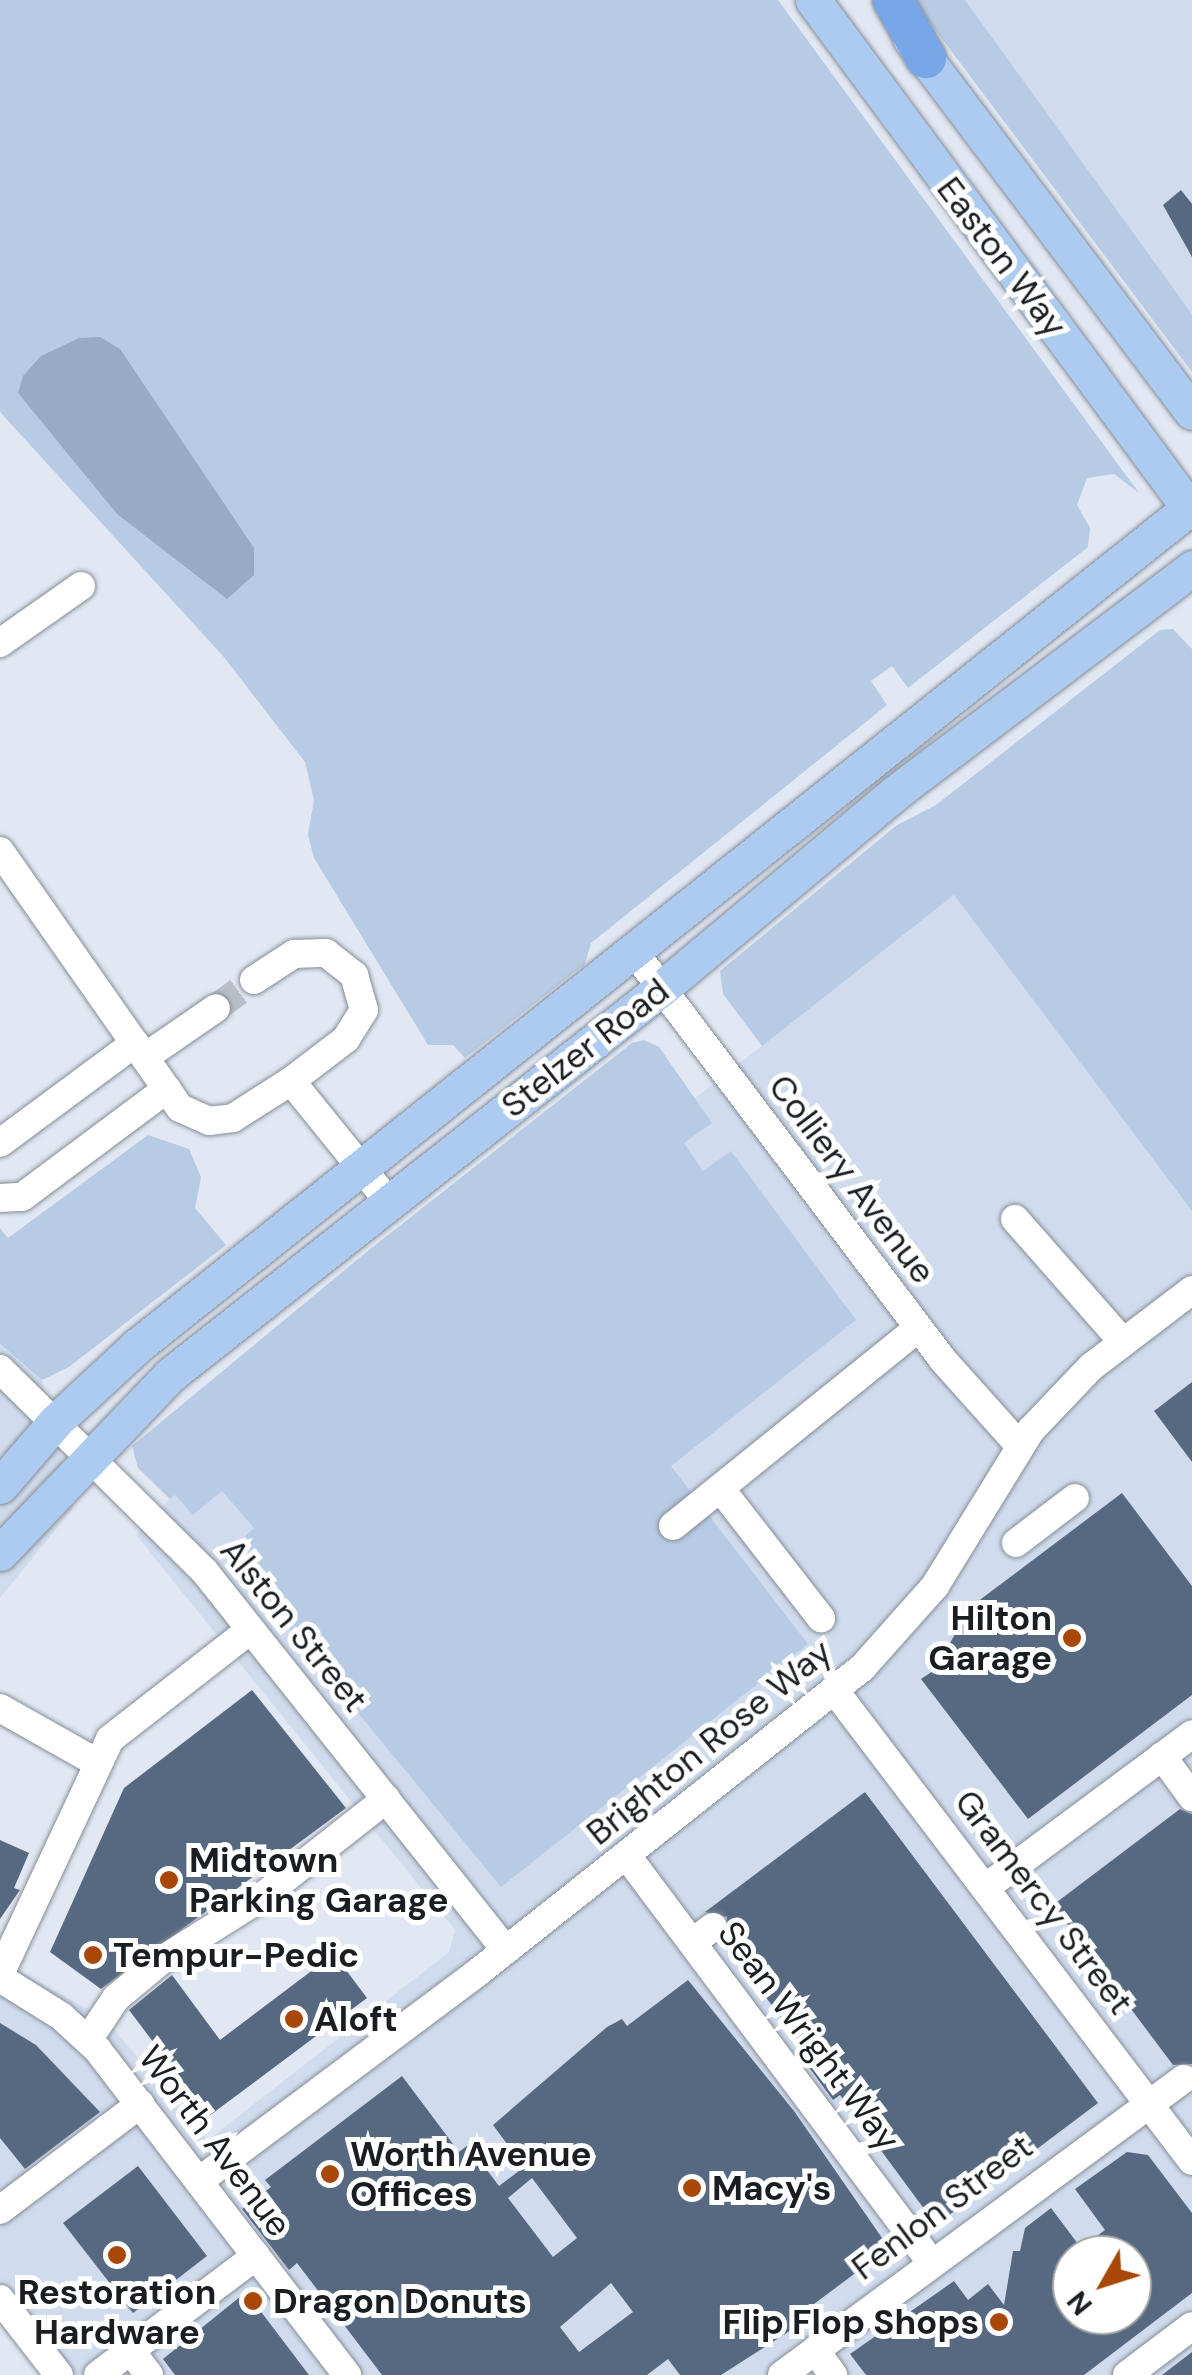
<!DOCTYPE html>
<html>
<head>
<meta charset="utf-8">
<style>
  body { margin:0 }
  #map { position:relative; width:1192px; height:2375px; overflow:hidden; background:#e1e8f3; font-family:"DM Sans",sans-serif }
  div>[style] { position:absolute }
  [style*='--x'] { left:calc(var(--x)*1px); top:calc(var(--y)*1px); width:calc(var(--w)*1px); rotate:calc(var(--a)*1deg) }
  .built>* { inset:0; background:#d0dced }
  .green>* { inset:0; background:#b8cbe4 }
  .water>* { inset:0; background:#97abc5 }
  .building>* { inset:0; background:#576981 }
  .minor-tunnel>* { height:28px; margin-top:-14px; transform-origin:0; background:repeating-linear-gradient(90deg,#b9bfc9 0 28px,transparent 0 42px) }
  .roads { filter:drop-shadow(0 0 2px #868d96) drop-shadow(0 0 2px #868d96) }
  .minor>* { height:28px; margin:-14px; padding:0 14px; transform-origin:14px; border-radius:14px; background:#fff }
  .major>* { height:35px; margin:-17.5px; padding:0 17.5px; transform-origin:17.5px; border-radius:17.5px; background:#adcaf1 }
  .highway>* { height:40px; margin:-20px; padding:0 20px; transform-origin:20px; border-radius:20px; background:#77a7e7 }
  .dots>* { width:28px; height:28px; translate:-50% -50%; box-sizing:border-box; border:5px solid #fff; border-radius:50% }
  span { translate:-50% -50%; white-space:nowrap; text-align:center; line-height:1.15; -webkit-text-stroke:10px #fff; paint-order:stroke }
  .street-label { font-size:35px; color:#1a1d21 }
  .poi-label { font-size:35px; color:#1a1d21; font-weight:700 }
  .right { translate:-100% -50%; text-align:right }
  .left { translate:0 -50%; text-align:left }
  .north { position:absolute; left:1052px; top:2235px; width:100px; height:100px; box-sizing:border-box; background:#fff; border:2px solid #a3a5a6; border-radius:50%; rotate:231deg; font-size:28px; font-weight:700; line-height:40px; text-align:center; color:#1a1d21 }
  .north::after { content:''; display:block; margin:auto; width:35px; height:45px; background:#a94708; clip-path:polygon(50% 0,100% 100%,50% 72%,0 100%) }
</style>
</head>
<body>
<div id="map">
  <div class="built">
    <div style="clip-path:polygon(965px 0,1192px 0,1192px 314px,969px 6px)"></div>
    <div style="clip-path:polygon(evenodd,954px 895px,1192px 1211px,1192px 2375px,40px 2375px,0 2319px,0 1961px,104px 2018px,208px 2140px,449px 1952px,455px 1930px,136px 1535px,174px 1494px,200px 1486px,954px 895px,1072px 2255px,1132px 2255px,1132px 2315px,1072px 2315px,1072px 2255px)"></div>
    <div style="clip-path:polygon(0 1345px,42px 1380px,74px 1507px,0 1598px)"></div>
  </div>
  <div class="green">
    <div style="clip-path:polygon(0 0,778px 0,1139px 493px,1114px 474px,1087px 478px,1077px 505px,1090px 528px,1088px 547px,908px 688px,892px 666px,871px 681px,887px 705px,591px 943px,585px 964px,465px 1058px,453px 1045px,428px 1045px,314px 858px,308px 835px,314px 800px,305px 762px,223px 656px,0 412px)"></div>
    <div style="clip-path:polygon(913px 0,965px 0,1192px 314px,1192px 372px)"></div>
    <div style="clip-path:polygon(1173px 629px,1192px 649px,1192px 1211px,954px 895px,762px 1046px,723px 994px,720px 971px,897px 825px,936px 805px,1160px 630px)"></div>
    <div style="clip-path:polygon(644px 1040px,659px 1047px,712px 1123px,684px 1143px,703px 1171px,731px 1151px,856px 1320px,671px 1466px,808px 1644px,501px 1887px,227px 1553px,254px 1528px,222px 1491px,193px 1515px,175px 1495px,170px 1499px,138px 1468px,132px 1446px,369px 1250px,632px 1043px)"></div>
    <div style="clip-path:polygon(148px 1135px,189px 1149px,201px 1177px,195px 1208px,226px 1245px,69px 1367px,42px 1380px,0 1344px,0 1228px,8px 1238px)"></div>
  </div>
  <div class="water">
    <div style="clip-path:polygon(100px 337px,120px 349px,254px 548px,254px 575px,227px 599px,117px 514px,18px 393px,23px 376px,41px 356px,79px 338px)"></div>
  </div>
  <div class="building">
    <div style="clip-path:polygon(1181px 190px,1192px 204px,1192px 257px,1163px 205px)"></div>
    <div style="clip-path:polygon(1192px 1382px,1192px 1462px,1154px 1411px)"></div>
    <div style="clip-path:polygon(1122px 1493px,1192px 1586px,1192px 1695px,1028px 1819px,921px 1679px,936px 1669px,969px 1608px)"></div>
    <div style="clip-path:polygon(252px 1690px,346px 1808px,101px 1989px,50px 1952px,124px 1788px)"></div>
    <div style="clip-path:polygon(865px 1792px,1098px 2103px,936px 2225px,840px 2095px,833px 2100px,808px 2066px,814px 2062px,724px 1941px,727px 1917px,705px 1912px)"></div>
    <div style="clip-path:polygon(1180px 1809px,1192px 1814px,1192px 2064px,1173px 2065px,1053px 1905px)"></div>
    <div style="clip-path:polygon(0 1840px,29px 1853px,14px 1888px,20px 1890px,0 1919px)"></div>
    <div style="clip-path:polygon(334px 1954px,367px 1998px,209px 2116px,129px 2010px,172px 1975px,220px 2040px)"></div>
    <div style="clip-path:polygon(evenodd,688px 1980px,794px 2111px,889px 2248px,814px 2304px,819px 2310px,796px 2327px,721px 2375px,680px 2375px,668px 2359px,647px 2375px,382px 2375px,297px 2263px,289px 2270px,242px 2209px,271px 2187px,265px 2180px,402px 2076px,459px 2152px,468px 2145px,499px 2186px,524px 2167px,493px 2125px,607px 2027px,622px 2019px,627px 2026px,688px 1980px,532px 2178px,577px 2238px,553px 2257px,508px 2198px,532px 2178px,688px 1980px,611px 2283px,633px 2312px,579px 2352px,560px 2327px,611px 2283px)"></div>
    <div style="clip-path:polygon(0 2023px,36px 2045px,100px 2112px,25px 2169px,0 2138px)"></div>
    <div style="clip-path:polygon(evenodd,1127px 2152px,1148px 2155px,1192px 2213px,1192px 2293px,1084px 2375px,866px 2375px,850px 2354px,954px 2281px,968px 2300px,988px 2284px,1004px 2305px,1013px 2251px,1020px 2251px,1025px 2228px,1051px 2208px,1081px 2248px,1105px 2230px,1075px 2189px,1127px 2152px,1073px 2255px,1132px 2255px,1132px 2315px,1072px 2315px,1073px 2255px)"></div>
    <div style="clip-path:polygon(138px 2166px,207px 2256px,133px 2313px,63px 2223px)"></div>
    <div style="clip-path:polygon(246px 2292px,309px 2375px,175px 2375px,163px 2359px)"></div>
    <div style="clip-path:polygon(1192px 2352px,1192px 2375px,1162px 2375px)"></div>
  </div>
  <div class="minor-tunnel">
    <div style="--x:216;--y:1008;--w:47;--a:-36.4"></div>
  </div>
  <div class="roads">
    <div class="minor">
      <div style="--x:0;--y:643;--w:99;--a:-35.1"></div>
      <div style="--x:0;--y:851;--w:314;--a:55"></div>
      <div style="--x:180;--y:1108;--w:32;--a:24"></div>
      <div style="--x:209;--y:1121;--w:24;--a:-7"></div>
      <div style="--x:233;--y:1118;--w:69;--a:-32.5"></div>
      <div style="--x:291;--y:1081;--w:156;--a:51"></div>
      <div style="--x:635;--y:953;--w:510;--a:52.88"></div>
      <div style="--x:943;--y:1360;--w:114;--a:48.2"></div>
      <div style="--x:254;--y:980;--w:48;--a:-33"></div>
      <div style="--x:294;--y:954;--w:32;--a:-2"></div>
      <div style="--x:326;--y:953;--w:36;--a:38"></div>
      <div style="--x:354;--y:975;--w:36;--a:74"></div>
      <div style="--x:364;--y:1010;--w:34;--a:122"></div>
      <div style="--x:346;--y:1039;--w:69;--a:142.6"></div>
      <div style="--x:145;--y:1057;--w:86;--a:-34.6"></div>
      <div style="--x:0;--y:1143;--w:168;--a:-36.5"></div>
      <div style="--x:0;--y:1198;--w:22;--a:-3"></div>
      <div style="--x:22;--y:1197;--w:181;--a:-36.7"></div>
      <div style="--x:1015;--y:1219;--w:164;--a:48.7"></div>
      <div style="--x:0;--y:1369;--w:289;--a:44.7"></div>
      <div style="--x:205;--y:1572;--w:483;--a:51.5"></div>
      <div style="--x:720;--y:1488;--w:165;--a:52.2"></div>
      <div style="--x:673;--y:1526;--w:315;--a:-38.9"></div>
      <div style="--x:1016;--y:1543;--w:74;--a:-37.3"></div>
      <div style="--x:835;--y:1691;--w:590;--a:52.78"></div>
      <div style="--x:0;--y:1708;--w:108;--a:29.4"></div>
      <div style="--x:1162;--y:1756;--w:51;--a:53.8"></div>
      <div style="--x:627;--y:1856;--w:507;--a:53.18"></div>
      <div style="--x:985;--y:1888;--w:258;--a:-36.6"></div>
      <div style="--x:693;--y:1942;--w:25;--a:-37"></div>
      <div style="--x:0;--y:1974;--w:259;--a:-64.9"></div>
      <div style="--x:110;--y:1739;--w:177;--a:-37.9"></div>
      <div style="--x:0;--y:1978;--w:72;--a:31.9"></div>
      <div style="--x:61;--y:2016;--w:49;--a:42.5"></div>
      <div style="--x:97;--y:2049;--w:411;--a:52.5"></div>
      <div style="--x:88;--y:2040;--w:50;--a:-56.3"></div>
      <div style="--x:116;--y:1998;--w:60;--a:-39.6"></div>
      <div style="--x:162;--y:1960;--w:115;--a:-32.2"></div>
      <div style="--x:259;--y:1899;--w:162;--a:-38.2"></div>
      <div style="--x:199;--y:2181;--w:347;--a:-36.8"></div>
      <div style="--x:477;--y:1973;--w:491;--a:-38.4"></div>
      <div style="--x:862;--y:1668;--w:110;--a:-48.3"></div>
      <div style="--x:935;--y:1586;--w:183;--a:-58.4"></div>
      <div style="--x:1031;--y:1430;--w:87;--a:-46.4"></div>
      <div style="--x:1091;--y:1367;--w:127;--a:-37.3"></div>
      <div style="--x:0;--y:2210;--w:176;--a:-37.1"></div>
      <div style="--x:0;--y:2299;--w:96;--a:52.2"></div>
      <div style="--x:815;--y:2350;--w:31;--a:54"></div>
      <div style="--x:131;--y:2351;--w:30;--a:53"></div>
      <div style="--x:98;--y:2375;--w:198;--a:-37"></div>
      <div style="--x:782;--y:2375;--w:499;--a:-36.4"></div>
      <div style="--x:1127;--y:2375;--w:81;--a:-37"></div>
    </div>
    <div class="major">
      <div style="--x:813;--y:0;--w:637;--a:53.49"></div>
      <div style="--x:910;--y:38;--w:468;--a:53"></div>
      <div style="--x:0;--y:1486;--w:84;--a:-49.3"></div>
      <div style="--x:55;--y:1422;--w:112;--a:-42.8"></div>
      <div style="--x:137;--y:1346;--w:1349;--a:-38.53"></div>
      <div style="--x:0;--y:1553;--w:246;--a:-46.3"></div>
      <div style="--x:170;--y:1375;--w:626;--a:-38.19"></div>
      <div style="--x:662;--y:988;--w:304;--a:-39.9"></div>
      <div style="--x:895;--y:793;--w:373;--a:-37.1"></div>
    </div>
    <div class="highway">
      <div style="--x:893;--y:0;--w:67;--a:60.4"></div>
    </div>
  </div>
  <div class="dots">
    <div style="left:1072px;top:1638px;background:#a94708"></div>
    <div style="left:169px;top:1880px;background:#a94708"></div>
    <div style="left:93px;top:1955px;background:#a94708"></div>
    <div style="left:294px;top:2019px;background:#a94708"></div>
    <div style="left:330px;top:2174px;background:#a94708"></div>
    <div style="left:692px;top:2188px;background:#a94708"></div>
    <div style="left:117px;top:2255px;background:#a94708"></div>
    <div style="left:253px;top:2301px;background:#a94708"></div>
    <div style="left:999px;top:2322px;background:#a94708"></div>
  </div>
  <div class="street-label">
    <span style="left:1002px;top:257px;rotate:53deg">Easton Way</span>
    <span style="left:585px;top:1048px;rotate:-38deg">Stelzer Road</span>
    <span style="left:852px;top:1179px;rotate:53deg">Colliery Avenue</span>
    <span style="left:294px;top:1625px;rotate:51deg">Alston Street</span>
    <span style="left:709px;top:1742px;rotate:-39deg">Brighton Rose Way</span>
    <span style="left:1044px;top:1902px;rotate:53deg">Gramercy Street</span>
    <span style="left:809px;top:2036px;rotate:53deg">Sean Wright Way</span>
    <span style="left:215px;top:2141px;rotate:53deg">Worth Avenue</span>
    <span style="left:942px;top:2207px;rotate:-37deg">Fenlon Street</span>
  </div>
  <div class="poi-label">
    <span class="right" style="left:1052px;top:1638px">Hilton<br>Garage</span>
    <span class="left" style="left:189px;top:1880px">Midtown<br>Parking Garage</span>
    <span class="left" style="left:113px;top:1955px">Tempur-Pedic</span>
    <span class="left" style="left:314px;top:2019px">Aloft</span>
    <span class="left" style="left:350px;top:2174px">Worth Avenue<br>Offices</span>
    <span class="left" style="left:712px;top:2188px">Macy's</span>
    <span style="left:117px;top:2312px">Restoration<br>Hardware</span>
    <span class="left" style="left:273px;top:2301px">Dragon Donuts</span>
    <span class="right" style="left:979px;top:2322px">Flip Flop Shops</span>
  </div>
  <div class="north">N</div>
</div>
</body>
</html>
